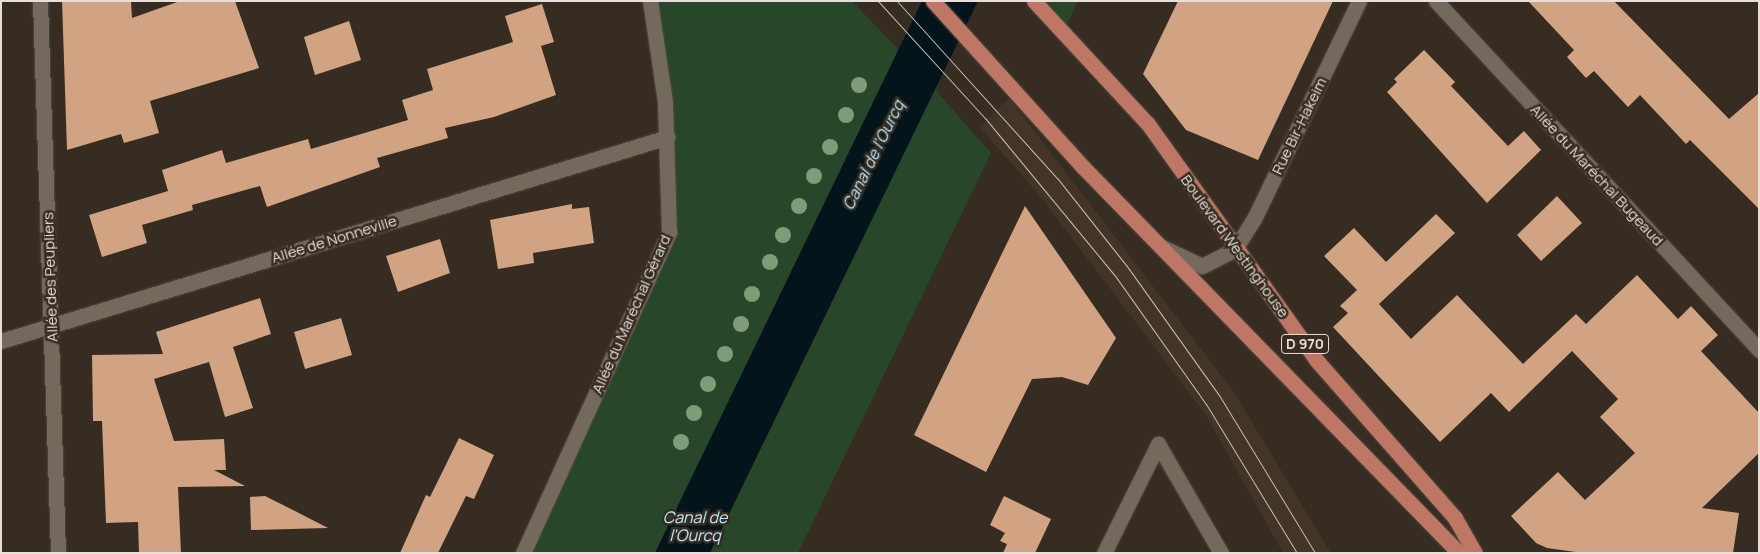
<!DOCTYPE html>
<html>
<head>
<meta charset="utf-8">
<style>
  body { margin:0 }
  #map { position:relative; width:1760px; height:554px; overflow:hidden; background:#362c22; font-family:Manrope,sans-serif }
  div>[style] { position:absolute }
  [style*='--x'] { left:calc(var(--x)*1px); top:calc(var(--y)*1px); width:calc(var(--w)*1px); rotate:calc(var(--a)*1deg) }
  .built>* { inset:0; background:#423426 }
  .green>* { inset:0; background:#27462a }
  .water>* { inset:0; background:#03151b }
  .building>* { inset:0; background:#d1a382 }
  .roads { filter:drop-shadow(0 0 1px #524a41) drop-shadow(0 0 1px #524a41) }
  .minor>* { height:15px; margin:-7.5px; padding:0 7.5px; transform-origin:7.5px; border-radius:7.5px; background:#74695d }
  .major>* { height:15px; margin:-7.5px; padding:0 7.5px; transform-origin:7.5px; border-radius:7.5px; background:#bf7765 }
  .tram>* { height:1px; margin:-0.5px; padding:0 0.5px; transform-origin:0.5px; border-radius:0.5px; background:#c5beb7 }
  .trees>* { width:16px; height:16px; margin:-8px; border-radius:50%; background:#7e9c77 }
  span { translate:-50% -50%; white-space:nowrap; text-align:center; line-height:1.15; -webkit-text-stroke:5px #362c22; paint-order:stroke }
  .shield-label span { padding:1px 4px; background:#362c22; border:1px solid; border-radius:4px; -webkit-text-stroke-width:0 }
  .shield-label { font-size:14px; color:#e7e0da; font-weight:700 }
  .street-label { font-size:15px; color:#e7e0da }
  .water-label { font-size:16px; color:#b6ebfe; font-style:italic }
  .frame { position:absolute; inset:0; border:2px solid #e7e0da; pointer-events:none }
</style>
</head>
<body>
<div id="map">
  <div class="built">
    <div style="clip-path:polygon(1009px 98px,1234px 392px,1331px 553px,1283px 553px,1207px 417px,1040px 196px,979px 127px)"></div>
  </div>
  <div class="green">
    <div style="clip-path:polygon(650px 1px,852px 1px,898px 49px,897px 55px,655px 553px,523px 553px,669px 232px)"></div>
    <div style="clip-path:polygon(1034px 1px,1078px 1px,1063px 33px)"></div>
    <div style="clip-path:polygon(936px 85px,938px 93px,991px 153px,798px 553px,710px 553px)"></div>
  </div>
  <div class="water">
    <div style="clip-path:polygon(922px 1px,978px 1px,710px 553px,655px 553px)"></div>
  </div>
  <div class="building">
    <div style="clip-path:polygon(62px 1px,131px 1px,132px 18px,180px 1px,235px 1px,259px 68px,150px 101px,159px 133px,124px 143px,121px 134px,67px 150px)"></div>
    <div style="clip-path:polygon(1178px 1px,1333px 1px,1258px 160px,1186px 130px,1143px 74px)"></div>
    <div style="clip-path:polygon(1528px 1px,1614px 1px,1729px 119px,1759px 93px,1759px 209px,1690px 140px,1686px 144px,1640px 95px,1628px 107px,1594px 71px,1586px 78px,1567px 57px,1574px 50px)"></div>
    <div style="clip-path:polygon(542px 4px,554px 42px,541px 46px,556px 95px,494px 117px,445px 128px,448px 138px,377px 158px,380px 167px,267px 207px,260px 186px,192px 205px,193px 210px,142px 225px,147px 243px,102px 257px,89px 215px,168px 191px,162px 170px,222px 150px,226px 163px,308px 139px,311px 149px,408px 120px,402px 100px,433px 90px,427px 69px,513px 42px,505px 16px)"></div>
    <div style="clip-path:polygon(349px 21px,361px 60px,315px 75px,304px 37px)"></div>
    <div style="clip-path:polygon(1424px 50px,1455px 82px,1451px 86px,1508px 146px,1524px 131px,1541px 150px,1487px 203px,1387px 92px,1397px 82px,1394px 79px)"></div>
    <div style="clip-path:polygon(1557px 196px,1582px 223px,1541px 261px,1517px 235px)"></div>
    <div style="clip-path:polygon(572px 204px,572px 209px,589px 207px,594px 243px,533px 253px,534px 263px,498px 269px,490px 220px)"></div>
    <div style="clip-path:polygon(1025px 206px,1116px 338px,1088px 385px,1062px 377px,1032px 379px,986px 472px,914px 435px)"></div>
    <div style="clip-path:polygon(1436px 214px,1455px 233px,1379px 304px,1411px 339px,1457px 295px,1523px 364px,1576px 314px,1586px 324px,1637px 275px,1678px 319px,1691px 306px,1718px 335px,1701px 351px,1759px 413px,1759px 453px,1702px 508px,1739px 513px,1733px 553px,1583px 553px,1547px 548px,1536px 543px,1511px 516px,1558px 472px,1585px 500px,1635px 453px,1600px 417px,1618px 399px,1572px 351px,1509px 412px,1491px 393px,1440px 442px,1333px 327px,1348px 313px,1340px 306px,1357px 290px,1324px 256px,1354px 228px,1386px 262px)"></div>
    <div style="clip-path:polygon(440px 239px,450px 273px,398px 292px,386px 256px)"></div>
    <div style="clip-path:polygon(260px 298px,271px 334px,233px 347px,253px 408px,225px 417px,209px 362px,154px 379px,174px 441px,224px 439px,226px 470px,214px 470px,245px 486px,178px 487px,181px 553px,139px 553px,138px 522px,106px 523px,102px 421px,93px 421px,92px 355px,163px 354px,156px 332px)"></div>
    <div style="clip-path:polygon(341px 318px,352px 355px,305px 369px,294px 332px)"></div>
    <div style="clip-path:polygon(459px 438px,494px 455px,474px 499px,466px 496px,438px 553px,400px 553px,426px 495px,430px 497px)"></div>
    <div style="clip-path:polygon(265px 496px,295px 511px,328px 528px,251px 530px,250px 497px)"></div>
    <div style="clip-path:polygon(1004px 496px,1051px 519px,1035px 553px,1003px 553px,1007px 544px,1000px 541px,1005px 533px,990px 525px)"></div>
  </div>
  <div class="roads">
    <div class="minor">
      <div style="--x:40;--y:1;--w:552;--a:88.13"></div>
      <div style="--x:1436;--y:1;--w:476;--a:47.2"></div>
      <div style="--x:1162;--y:247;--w:44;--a:25.4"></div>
      <div style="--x:1202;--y:266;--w:37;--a:-27"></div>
      <div style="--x:1235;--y:249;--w:36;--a:-58"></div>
      <div style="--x:1254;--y:219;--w:242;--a:-64.3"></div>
      <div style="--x:1;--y:341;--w:697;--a:-17.01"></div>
      <div style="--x:1158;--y:444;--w:126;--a:60"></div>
      <div style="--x:523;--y:553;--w:353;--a:-65.5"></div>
      <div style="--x:669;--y:232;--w:130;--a:-91.8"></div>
      <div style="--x:665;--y:102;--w:102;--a:-98.4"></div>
      <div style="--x:1104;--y:553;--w:122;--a:-63.6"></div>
    </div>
    <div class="major">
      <div style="--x:933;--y:1;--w:224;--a:47.9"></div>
      <div style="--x:1083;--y:167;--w:539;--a:45.75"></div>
      <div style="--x:1034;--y:1;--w:168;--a:47.2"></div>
      <div style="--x:1148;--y:124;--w:292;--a:54.5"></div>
      <div style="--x:1318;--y:362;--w:208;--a:48.7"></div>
      <div style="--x:1455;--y:518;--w:40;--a:60.3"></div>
    </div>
  </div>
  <div class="tram">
    <div style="--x:878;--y:1;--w:159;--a:47.6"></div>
    <div style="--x:985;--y:118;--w:206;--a:50.5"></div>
    <div style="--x:1116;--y:277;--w:156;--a:54.7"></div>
    <div style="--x:1206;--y:404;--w:175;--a:58.6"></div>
    <div style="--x:897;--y:1;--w:240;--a:47.9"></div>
    <div style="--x:1058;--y:179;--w:115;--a:51.7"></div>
    <div style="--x:1129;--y:269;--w:155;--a:54.5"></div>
    <div style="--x:1219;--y:395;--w:185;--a:58.7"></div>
  </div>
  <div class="trees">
    <div style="left:859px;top:85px"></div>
    <div style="left:846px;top:115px"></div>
    <div style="left:830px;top:147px"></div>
    <div style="left:814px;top:176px"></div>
    <div style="left:799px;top:206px"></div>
    <div style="left:783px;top:235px"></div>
    <div style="left:770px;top:262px"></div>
    <div style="left:752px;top:294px"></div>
    <div style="left:741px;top:324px"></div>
    <div style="left:725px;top:354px"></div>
    <div style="left:708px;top:384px"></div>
    <div style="left:694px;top:413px"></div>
    <div style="left:681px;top:442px"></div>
  </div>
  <div class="shield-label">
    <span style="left:1305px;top:344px">D 970</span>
  </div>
  <div class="street-label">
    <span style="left:1299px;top:126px;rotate:-64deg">Rue Bir-Hakeim</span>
    <span style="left:1597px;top:175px;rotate:47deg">Allée du Maréchal Bugeaud</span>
    <span style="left:334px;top:239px;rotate:-17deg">Allée de Nonneville</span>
    <span style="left:1235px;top:246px;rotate:54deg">Boulevard Westinghouse</span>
    <span style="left:50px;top:277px;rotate:-92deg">Allée des Peupliers</span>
    <span style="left:631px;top:314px;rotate:-66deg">Allée du Maréchal Gérard</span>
  </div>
  <div class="water-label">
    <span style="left:873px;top:155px;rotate:-64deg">Canal de l'Ourcq</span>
    <span style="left:695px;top:526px">Canal de<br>l'Ourcq</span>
  </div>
  <div class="frame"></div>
</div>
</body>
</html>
